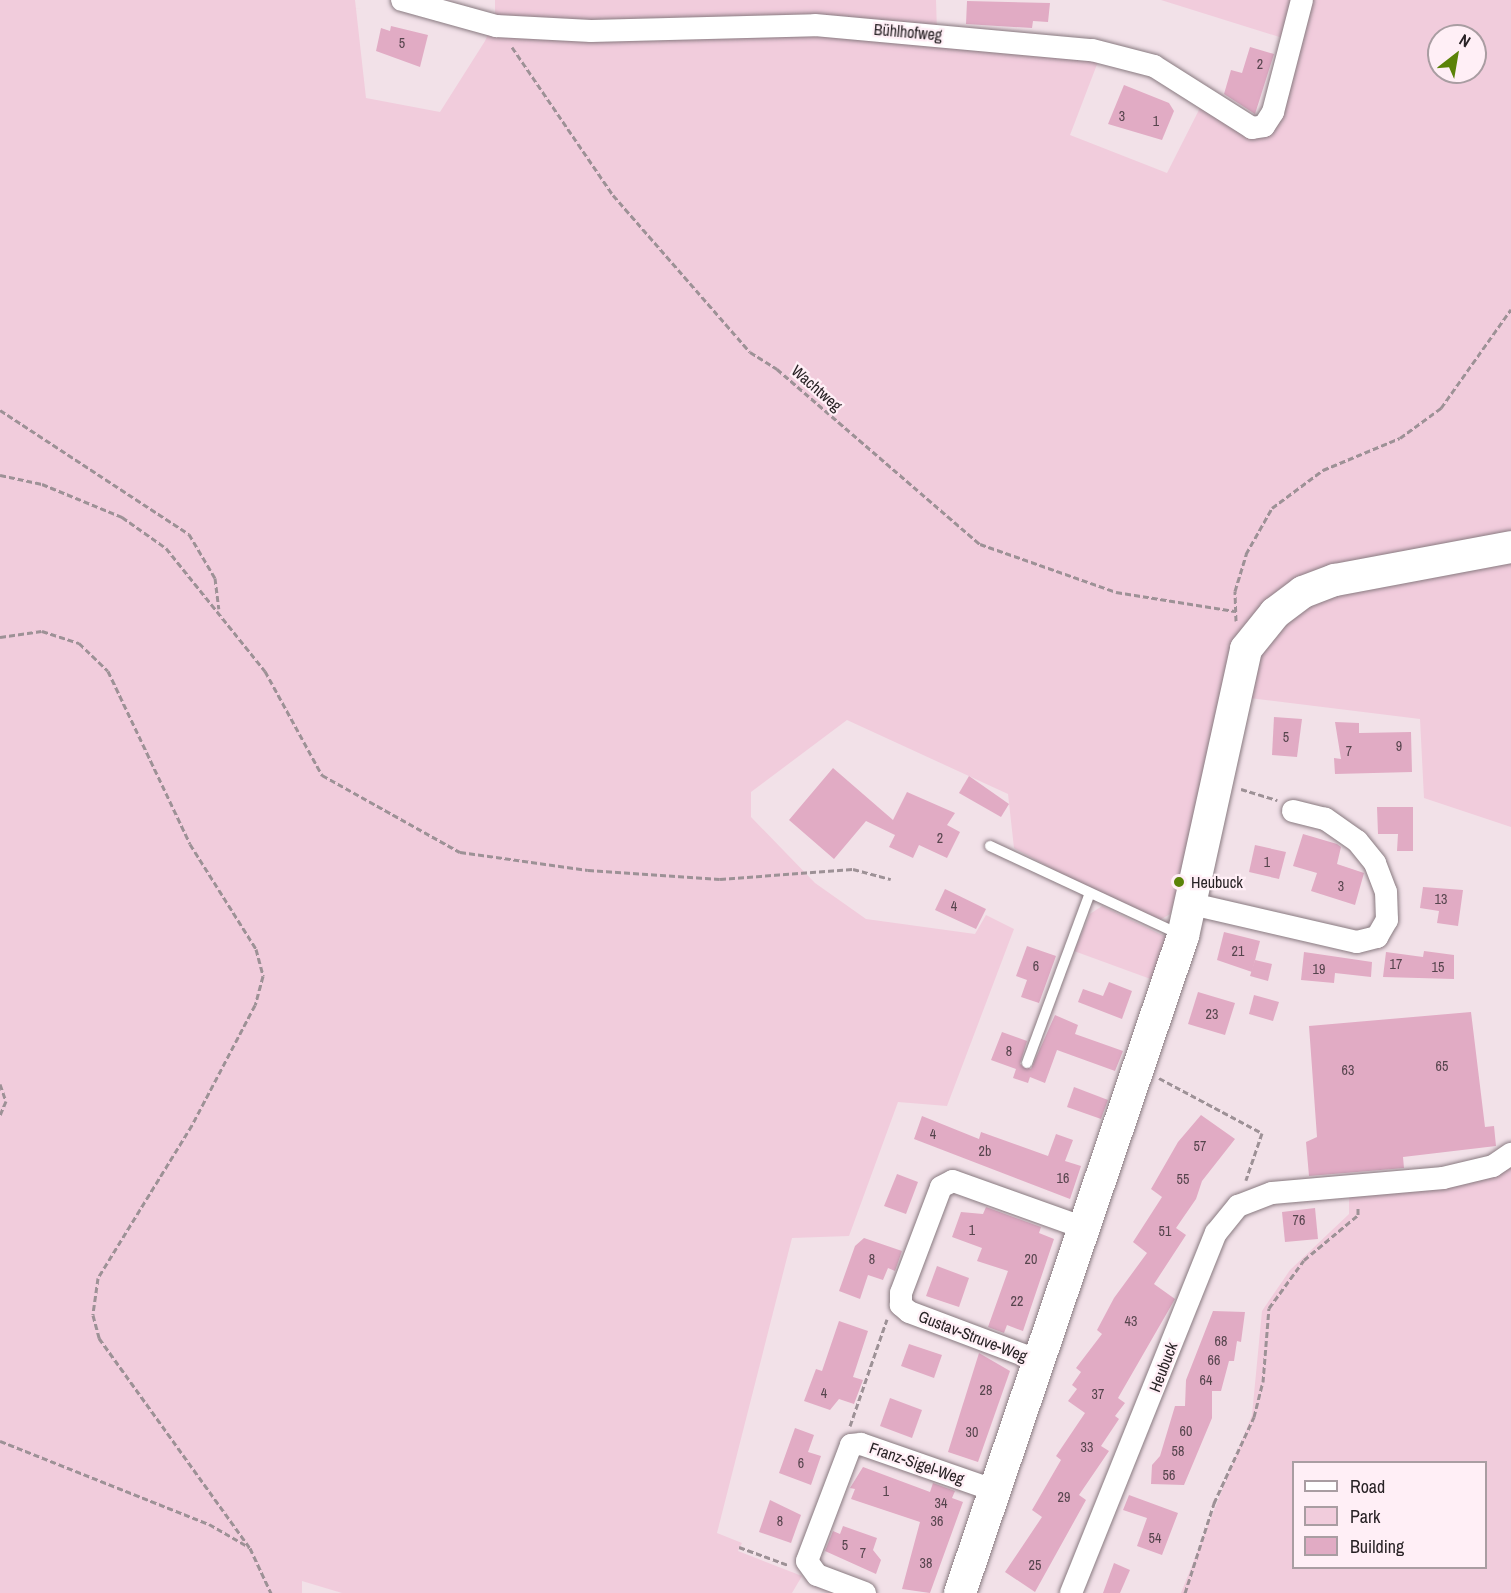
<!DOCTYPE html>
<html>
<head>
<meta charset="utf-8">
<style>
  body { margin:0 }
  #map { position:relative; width:1511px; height:1593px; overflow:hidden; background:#f2e1e8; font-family:"Archivo Narrow",sans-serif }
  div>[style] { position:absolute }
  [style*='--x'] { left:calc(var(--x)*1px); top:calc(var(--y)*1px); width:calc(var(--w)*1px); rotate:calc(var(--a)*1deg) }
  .green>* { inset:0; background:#f1ccdc }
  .building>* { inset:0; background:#e1abc4 }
  .path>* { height:3px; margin-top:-1.5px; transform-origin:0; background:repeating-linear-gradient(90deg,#9d9196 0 6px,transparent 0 9px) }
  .roads { filter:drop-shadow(0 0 2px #887a80) drop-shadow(0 0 2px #887a80) }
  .lane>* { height:10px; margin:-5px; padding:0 5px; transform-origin:5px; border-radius:5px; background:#fff }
  .street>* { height:22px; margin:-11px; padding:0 11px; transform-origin:11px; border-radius:11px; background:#fff }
  .secondary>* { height:32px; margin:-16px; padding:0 16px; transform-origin:16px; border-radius:16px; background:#fff }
  .dots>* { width:16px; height:16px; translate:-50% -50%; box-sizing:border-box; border:3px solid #ffeff6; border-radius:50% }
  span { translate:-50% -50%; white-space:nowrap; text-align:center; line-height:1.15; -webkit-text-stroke:4.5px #ffeff6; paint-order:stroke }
  .number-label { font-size:14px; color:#56444d }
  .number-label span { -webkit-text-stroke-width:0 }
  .street-label { font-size:16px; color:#282225 }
  .poi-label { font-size:16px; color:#282225 }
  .left { translate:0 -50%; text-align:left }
  .legend { position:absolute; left:1292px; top:1461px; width:195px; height:108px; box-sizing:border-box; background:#ffeff6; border:2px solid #a99da2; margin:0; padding:8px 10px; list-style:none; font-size:18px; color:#282225 }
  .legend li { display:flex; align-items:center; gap:12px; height:30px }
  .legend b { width:30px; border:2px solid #a99da2 }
  .north { position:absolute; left:1427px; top:24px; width:60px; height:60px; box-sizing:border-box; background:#ffeff6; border:2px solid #a99da2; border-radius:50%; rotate:31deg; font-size:16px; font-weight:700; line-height:24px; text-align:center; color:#282225 }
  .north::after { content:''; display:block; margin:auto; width:21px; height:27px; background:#5b8308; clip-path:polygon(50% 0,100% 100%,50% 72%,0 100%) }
</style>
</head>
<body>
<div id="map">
  <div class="green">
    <div style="clip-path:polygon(evenodd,0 0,355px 0,366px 98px,440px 112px,485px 41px,495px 19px,495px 0,936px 0,937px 31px,1104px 46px,1070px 135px,1167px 173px,1204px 100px,1264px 126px,1292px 41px,1161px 0,1511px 0,1511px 827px,1424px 798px,1420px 719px,1249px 698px,1205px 803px,1170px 914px,1160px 920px,1089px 889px,1014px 848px,1008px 794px,847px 720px,751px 792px,751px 817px,815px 883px,866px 919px,975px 934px,986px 915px,1014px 929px,947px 1106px,898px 1102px,849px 1236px,792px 1238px,717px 1533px,742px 1543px,738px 1551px,802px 1576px,792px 1593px,342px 1593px,302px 1581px,302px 1593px,0 1593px,0 0,1439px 36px,1475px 36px,1475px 72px,1439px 72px,1439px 36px)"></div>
    <div style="clip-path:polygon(1102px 906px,1166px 937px,1156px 981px,1074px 951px,1090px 914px)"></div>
    <div style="clip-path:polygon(evenodd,1511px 1154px,1511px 1593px,1181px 1593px,1252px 1415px,1262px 1311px,1290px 1270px,1349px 1214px,1349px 1196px,1511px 1154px,1294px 1462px,1486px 1462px,1486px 1568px,1294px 1568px,1294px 1462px)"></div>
  </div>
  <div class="building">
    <div style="clip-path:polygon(967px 1px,1050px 3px,1048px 22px,1033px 21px,1032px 28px,966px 24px)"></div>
    <div style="clip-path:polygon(391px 26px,428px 35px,420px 67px,376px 51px,381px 28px,390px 31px)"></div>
    <div style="clip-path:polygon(1250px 47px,1274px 54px,1255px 114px,1224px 94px,1231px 70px,1242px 73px)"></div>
    <div style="clip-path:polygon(1124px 85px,1169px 103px,1174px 111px,1162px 140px,1108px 124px)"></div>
    <div style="clip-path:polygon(1274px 717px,1302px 719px,1297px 757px,1272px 755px)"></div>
    <div style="clip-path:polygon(1335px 722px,1359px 723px,1359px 733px,1411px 732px,1412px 772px,1335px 774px,1334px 758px,1341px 759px)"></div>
    <div style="clip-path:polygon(833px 768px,893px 820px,907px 792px,955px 813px,947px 825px,960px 832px,947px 858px,919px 845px,913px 858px,889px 847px,895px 835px,866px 821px,834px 859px,789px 820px)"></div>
    <div style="clip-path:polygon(969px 776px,1009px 804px,1001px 817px,959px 793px)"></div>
    <div style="clip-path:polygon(1377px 807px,1413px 807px,1413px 851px,1397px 851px,1398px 834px,1378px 834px)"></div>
    <div style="clip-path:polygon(1303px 834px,1337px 844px,1341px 847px,1337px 864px,1364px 873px,1355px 905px,1311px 891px,1317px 873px,1293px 866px)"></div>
    <div style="clip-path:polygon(1255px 845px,1286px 852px,1279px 879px,1249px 872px)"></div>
    <div style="clip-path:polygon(1423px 887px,1463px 890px,1458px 926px,1437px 923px,1439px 911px,1420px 908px)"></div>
    <div style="clip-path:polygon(945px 889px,986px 909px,976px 929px,935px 910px)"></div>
    <div style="clip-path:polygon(1224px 932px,1260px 941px,1252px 972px,1217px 960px)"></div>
    <div style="clip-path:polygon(1027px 946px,1056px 956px,1039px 1003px,1021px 997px,1027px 980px,1016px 976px)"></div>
    <div style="clip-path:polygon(1424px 951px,1454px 955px,1454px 979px,1383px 977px,1386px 952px,1423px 957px)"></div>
    <div style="clip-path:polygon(1304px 952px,1372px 962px,1371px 977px,1335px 973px,1334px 983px,1301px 980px)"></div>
    <div style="clip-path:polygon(1255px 960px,1272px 964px,1268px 981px,1250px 976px)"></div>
    <div style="clip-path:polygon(1109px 982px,1132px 991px,1122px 1019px,1078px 1002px,1083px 989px,1103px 996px)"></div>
    <div style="clip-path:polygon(1198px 992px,1235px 1003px,1225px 1035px,1188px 1024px)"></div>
    <div style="clip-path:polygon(1254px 995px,1279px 1002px,1273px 1021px,1249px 1014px)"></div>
    <div style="clip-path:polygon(1471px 1012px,1485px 1127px,1494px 1126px,1496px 1146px,1403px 1157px,1404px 1168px,1309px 1176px,1306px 1142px,1317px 1137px,1309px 1026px)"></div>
    <div style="clip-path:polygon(1055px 1015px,1078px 1025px,1075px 1034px,1123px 1051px,1115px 1071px,1057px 1050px,1045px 1083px,1030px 1077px,1028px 1083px,1013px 1078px,1016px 1069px,991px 1060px,1002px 1032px,1027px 1041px,1020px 1064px,1031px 1069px)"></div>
    <div style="clip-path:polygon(1074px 1087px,1108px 1100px,1101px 1119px,1067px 1107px)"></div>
    <div style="clip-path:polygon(1201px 1115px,1235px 1139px,1202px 1181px,1196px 1199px,1176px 1228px,1186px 1235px,1154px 1284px,1175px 1299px,1118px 1398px,1125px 1403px,1115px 1416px,1119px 1419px,1101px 1446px,1109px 1451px,1079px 1495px,1086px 1500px,1035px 1592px,1005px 1572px,1042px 1517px,1032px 1510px,1061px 1460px,1056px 1456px,1085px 1413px,1068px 1401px,1077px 1389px,1072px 1385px,1081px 1372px,1076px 1368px,1102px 1334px,1097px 1330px,1114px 1298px,1147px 1253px,1133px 1242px,1162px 1197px,1151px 1189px,1178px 1142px)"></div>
    <div style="clip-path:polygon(922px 1116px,979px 1139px,981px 1132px,1048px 1156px,1056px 1134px,1073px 1140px,1065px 1161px,1081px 1166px,1070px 1199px,914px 1139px)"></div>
    <div style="clip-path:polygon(897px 1174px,918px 1182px,906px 1214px,884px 1206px)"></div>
    <div style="clip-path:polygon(986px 1207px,1041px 1227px,1039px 1233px,1054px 1239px,1023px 1331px,1007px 1325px,1004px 1333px,988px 1327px,1008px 1271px,977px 1261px,982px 1248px,952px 1237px,961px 1212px,983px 1214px)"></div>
    <div style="clip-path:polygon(1315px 1208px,1318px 1239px,1285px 1242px,1282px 1212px)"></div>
    <div style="clip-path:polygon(864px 1238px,902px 1251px,895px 1271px,888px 1268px,883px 1280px,868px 1275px,860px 1299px,839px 1291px,855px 1246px)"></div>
    <div style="clip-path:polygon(937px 1266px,969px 1278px,959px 1307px,926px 1296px)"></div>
    <div style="clip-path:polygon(1213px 1311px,1245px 1312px,1241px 1342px,1237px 1341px,1234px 1361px,1229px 1361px,1221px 1391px,1212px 1391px,1212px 1418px,1184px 1485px,1151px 1484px,1152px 1465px,1160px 1456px,1175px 1406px,1185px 1406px,1186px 1380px)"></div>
    <div style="clip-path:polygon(839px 1321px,868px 1331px,853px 1377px,863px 1380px,854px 1404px,839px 1399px,830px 1410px,804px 1401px,816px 1369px,822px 1371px)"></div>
    <div style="clip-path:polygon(909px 1344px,942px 1355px,934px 1378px,901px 1366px)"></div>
    <div style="clip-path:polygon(979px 1353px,1010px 1371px,978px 1462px,948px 1452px)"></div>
    <div style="clip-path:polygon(890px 1398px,922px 1410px,912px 1438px,880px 1426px)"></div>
    <div style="clip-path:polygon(795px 1428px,814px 1435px,808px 1452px,821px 1456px,811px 1485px,779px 1473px)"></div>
    <div style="clip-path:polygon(863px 1467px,930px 1492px,933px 1483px,955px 1491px,952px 1498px,963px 1502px,930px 1593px,902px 1589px,920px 1522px,851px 1499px,855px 1489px,850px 1488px)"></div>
    <div style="clip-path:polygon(1129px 1495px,1178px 1513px,1162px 1555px,1137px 1546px,1147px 1518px,1123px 1510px)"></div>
    <div style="clip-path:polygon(770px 1500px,801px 1515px,791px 1543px,759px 1532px)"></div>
    <div style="clip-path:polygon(843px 1526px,877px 1538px,873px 1550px,881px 1560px,876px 1574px,825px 1551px,833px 1531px,840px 1534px)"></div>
    <div style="clip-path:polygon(1114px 1563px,1130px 1570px,1120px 1593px,1103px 1593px)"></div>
  </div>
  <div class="path">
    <div style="--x:512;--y:47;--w:179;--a:55.7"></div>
    <div style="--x:613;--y:195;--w:208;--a:48.9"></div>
    <div style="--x:750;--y:352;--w:32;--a:32"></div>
    <div style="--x:777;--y:369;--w:268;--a:40.8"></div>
    <div style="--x:980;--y:544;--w:144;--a:19.4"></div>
    <div style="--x:1116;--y:592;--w:120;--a:9.1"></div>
    <div style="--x:0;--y:410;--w:226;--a:33.3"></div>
    <div style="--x:189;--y:534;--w:51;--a:59.4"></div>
    <div style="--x:215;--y:578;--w:31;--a:83"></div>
    <div style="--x:0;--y:475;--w:43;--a:12.1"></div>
    <div style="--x:42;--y:484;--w:87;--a:22.4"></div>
    <div style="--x:122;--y:517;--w:54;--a:35.2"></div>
    <div style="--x:166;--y:548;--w:158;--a:51.2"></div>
    <div style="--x:265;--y:671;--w:119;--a:61.3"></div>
    <div style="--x:322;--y:775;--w:158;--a:29.2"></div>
    <div style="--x:460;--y:852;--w:129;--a:8"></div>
    <div style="--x:588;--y:870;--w:132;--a:3.9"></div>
    <div style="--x:720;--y:879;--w:133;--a:-4.3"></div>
    <div style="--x:853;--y:869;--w:39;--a:15"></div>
    <div style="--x:1236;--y:621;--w:30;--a:-92"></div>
    <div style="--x:1235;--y:591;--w:39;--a:-73"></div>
    <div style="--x:1246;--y:554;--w:53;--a:-60.5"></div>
    <div style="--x:1272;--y:508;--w:64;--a:-36.7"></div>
    <div style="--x:1323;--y:470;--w:83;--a:-22.6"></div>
    <div style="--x:1400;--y:438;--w:51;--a:-36.2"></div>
    <div style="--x:1441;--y:408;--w:121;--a:-54.7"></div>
    <div style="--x:0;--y:637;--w:42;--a:-8.1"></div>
    <div style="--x:42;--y:631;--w:39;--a:18"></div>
    <div style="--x:79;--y:643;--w:40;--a:44"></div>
    <div style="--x:108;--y:671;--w:191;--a:64.6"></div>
    <div style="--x:190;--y:844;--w:124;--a:57.8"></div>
    <div style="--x:256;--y:949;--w:28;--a:75"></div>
    <div style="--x:263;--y:976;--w:30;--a:105"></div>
    <div style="--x:255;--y:1005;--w:136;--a:117.7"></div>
    <div style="--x:192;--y:1125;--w:180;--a:121.6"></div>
    <div style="--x:98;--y:1278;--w:37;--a:98"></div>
    <div style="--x:93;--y:1315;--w:24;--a:75"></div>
    <div style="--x:99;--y:1338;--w:259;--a:54.3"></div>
    <div style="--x:250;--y:1548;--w:50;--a:65"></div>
    <div style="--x:1241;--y:789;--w:38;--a:17"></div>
    <div style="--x:1159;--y:1078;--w:117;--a:28.1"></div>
    <div style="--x:1262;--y:1133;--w:50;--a:108.8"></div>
    <div style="--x:0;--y:1084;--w:18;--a:71"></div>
    <div style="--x:6;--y:1101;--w:15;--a:113"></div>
    <div style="--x:850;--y:1426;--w:113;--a:-70.9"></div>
    <div style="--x:0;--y:1441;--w:225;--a:21.7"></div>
    <div style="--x:209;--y:1524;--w:46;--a:29.9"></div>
    <div style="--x:739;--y:1547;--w:52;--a:20.2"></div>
    <div style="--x:1185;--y:1593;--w:95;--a:-72.1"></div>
    <div style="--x:1214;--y:1503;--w:95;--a:-65.1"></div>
    <div style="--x:1254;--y:1417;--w:36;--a:-76"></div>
    <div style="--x:1263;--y:1382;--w:74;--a:-85.4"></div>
    <div style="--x:1269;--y:1308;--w:59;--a:-53.9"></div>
    <div style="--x:1304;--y:1260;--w:70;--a:-39.8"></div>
    <div style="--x:1358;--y:1215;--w:9;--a:-90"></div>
  </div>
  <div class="roads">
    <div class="lane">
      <div style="--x:990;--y:846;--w:211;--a:25"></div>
      <div style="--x:1027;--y:1063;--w:179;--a:-69.7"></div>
    </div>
    <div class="street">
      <div style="--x:402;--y:0;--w:98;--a:15.5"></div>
      <div style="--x:496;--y:26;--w:95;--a:3"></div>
      <div style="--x:591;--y:31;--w:224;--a:-1.5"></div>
      <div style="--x:815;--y:25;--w:278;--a:5.2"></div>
      <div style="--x:1092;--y:50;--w:64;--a:14.5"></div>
      <div style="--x:1154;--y:66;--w:116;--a:32.3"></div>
      <div style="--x:1252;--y:128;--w:12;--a:-9"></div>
      <div style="--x:1264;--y:126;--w:17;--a:-57"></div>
      <div style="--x:1273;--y:112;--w:116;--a:-75.5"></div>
      <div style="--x:1192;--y:904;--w:169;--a:13"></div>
      <div style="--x:1357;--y:942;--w:21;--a:-14"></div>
      <div style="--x:1377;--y:937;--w:20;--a:-60"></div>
      <div style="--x:1387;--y:920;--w:28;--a:-92"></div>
      <div style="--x:1386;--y:892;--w:31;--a:-111"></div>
      <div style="--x:1375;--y:863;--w:28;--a:-129"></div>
      <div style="--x:1357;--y:841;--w:39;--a:-145"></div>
      <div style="--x:1325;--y:819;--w:33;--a:-166"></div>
      <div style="--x:1042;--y:1362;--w:142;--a:-159.4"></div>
      <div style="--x:909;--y:1312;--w:11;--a:-139"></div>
      <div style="--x:901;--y:1305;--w:12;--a:-90"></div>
      <div style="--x:901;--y:1293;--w:113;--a:-69.3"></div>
      <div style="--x:941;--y:1187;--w:13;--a:-27"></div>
      <div style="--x:953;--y:1181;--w:142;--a:19.7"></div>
      <div style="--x:865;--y:1593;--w:51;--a:-159.4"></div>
      <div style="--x:817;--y:1575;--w:17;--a:-126"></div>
      <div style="--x:807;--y:1561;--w:124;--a:-69.2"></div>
      <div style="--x:851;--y:1445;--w:10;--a:-6"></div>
      <div style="--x:861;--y:1444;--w:143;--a:19.2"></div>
      <div style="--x:1071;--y:1593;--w:388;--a:-68.1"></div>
      <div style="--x:1216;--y:1233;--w:35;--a:-51"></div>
      <div style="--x:1238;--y:1206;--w:36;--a:-21"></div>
      <div style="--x:1272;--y:1193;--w:172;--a:-5"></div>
      <div style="--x:1443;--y:1178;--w:51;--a:-13.5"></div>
      <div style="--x:1493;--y:1166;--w:22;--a:-34"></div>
    </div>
    <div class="secondary">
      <div style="--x:960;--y:1593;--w:694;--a:-71.25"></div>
      <div style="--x:1183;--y:936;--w:294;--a:-77.6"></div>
      <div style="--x:1246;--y:649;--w:46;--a:-51.1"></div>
      <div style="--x:1275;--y:613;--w:35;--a:-37"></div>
      <div style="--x:1303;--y:592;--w:34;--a:-21"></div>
      <div style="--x:1335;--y:580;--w:179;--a:-10.6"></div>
    </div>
  </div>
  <div class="dots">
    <div style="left:1179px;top:882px;background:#5b8308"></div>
  </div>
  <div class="number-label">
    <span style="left:402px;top:43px">5</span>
    <span style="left:1260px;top:64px">2</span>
    <span style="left:1122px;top:116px">3</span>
    <span style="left:1156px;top:121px">1</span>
    <span style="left:1286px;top:737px">5</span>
    <span style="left:1399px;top:746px">9</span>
    <span style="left:1349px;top:751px">7</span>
    <span style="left:940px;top:838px">2</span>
    <span style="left:1267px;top:862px">1</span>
    <span style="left:1341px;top:886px">3</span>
    <span style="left:1441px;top:899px">13</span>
    <span style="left:954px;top:906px">4</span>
    <span style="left:1238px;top:951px">21</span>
    <span style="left:1396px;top:964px">17</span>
    <span style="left:1036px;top:966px">6</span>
    <span style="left:1438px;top:967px">15</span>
    <span style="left:1319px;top:969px">19</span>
    <span style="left:1212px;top:1014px">23</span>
    <span style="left:1009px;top:1051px">8</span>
    <span style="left:1442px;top:1066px">65</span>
    <span style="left:1348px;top:1070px">63</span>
    <span style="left:933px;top:1134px">4</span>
    <span style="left:1200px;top:1146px">57</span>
    <span style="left:985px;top:1151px">2b</span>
    <span style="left:1063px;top:1178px">16</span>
    <span style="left:1183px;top:1179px">55</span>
    <span style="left:1299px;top:1220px">76</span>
    <span style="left:972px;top:1230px">1</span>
    <span style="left:1165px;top:1231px">51</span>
    <span style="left:872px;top:1259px">8</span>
    <span style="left:1031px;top:1259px">20</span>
    <span style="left:1017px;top:1301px">22</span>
    <span style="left:1131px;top:1321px">43</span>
    <span style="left:1221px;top:1341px">68</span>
    <span style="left:1214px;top:1360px">66</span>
    <span style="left:1206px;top:1380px">64</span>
    <span style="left:986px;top:1390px">28</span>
    <span style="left:824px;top:1393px">4</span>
    <span style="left:1098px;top:1394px">37</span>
    <span style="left:1186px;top:1431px">60</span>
    <span style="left:972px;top:1432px">30</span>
    <span style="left:1087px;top:1447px">33</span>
    <span style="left:1178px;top:1451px">58</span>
    <span style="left:801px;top:1463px">6</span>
    <span style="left:1169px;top:1475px">56</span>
    <span style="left:886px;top:1491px">1</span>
    <span style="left:1064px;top:1497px">29</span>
    <span style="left:941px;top:1503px">34</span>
    <span style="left:780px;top:1521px">8</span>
    <span style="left:937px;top:1521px">36</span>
    <span style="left:1155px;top:1538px">54</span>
    <span style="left:845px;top:1545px">5</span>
    <span style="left:863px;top:1553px">7</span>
    <span style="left:926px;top:1563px">38</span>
    <span style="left:1035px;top:1565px">25</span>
  </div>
  <div class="street-label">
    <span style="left:908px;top:32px;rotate:5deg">Bühlhofweg</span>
    <span style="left:817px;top:388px;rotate:41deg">Wachtweg</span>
    <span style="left:973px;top:1336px;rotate:21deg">Gustav-Struve-Weg</span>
    <span style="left:1163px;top:1367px;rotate:-69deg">Heubuck</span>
    <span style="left:917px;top:1463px;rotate:19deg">Franz-Sigel-Weg</span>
  </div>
  <div class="poi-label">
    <span class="left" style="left:1191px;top:882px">Heubuck</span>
  </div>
  <ul class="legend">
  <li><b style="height:8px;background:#fff"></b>Road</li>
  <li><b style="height:16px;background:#f1ccdc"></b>Park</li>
  <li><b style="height:16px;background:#e1abc4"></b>Building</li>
  </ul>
  <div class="north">N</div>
</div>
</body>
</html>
